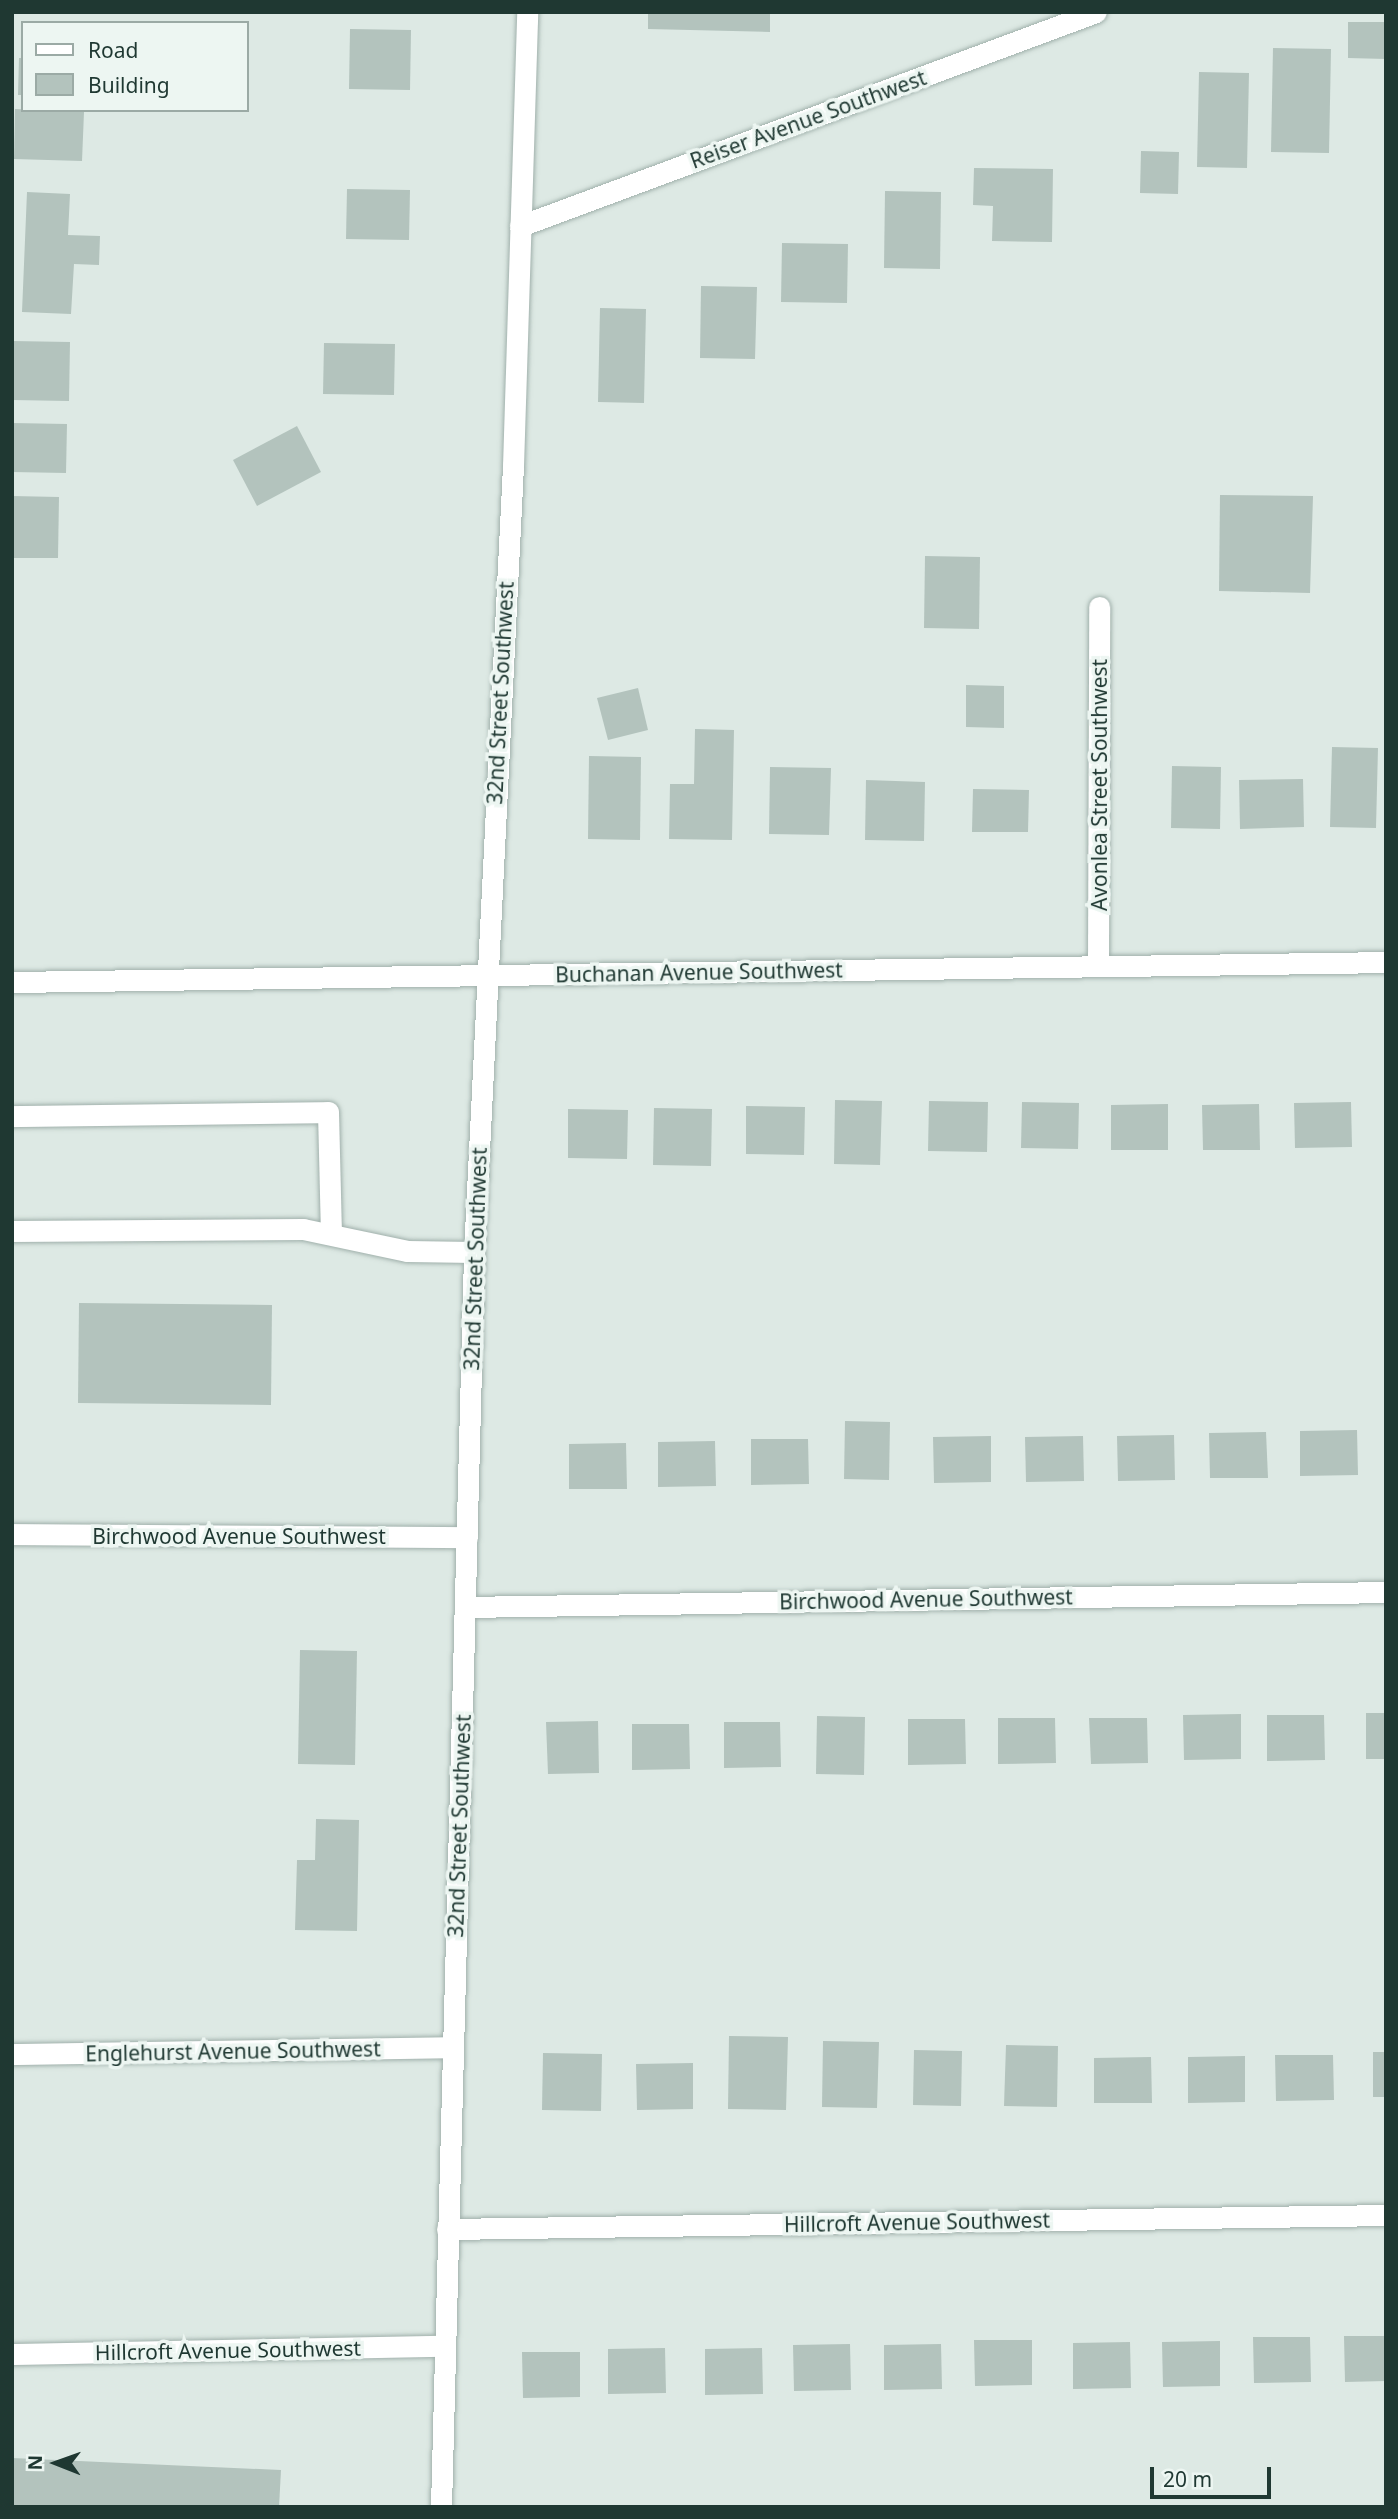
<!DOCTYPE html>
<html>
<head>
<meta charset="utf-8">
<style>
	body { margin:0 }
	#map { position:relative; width:1398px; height:2519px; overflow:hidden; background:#dde9e4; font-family:"Noto Sans",sans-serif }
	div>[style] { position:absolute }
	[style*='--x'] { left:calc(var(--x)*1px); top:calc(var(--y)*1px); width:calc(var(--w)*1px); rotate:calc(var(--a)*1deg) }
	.building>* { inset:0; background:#b3c3bd }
	.roads { filter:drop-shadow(0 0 2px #a0b0ab) drop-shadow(0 0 2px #a0b0ab) }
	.minor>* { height:21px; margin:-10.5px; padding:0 10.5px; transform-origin:10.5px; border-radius:10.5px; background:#fff }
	span { translate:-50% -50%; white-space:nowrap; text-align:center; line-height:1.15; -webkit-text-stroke:7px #edf6f2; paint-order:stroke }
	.street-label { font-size:21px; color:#1f3832 }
	.frame { position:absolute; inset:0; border:14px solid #1f3832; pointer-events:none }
	.legend { position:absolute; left:21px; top:21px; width:228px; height:91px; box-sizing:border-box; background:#edf6f2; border:2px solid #9baaa5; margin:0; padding:9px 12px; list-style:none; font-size:21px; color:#1f3832 }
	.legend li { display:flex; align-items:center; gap:14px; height:35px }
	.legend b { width:35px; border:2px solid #9baaa5 }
	.north { position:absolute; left:21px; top:2428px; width:70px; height:70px; -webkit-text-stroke:5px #edf6f2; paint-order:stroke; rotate:271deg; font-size:19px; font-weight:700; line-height:28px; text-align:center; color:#1f3832 }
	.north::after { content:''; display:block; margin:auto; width:24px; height:32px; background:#1f3832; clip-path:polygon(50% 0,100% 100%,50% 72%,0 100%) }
	.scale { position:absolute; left:1150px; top:2467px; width:121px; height:32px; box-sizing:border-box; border:4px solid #1f3832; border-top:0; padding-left:9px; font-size:21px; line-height:24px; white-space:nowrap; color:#1f3832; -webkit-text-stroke:5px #edf6f2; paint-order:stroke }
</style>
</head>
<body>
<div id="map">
	<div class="building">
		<div style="clip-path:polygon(648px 12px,770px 12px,770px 32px,648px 29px)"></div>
		<div style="clip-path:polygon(1348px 22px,1386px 22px,1386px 59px,1348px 58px)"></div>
		<div style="clip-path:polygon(350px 29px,411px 30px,410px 90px,349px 89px)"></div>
		<div style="clip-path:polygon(1273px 48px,1331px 49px,1329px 153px,1271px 152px)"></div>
		<div style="clip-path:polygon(19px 58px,23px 58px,23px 95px,18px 95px)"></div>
		<div style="clip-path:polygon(1199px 72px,1249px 73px,1247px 168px,1197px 167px)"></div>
		<div style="clip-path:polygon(15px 109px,84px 112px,82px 161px,14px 159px)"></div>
		<div style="clip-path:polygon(1141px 151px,1179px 152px,1178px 194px,1140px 193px)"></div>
		<div style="clip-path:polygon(974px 168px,1053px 169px,1052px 242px,992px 241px,993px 206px,973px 205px)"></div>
		<div style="clip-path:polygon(347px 189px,410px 190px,409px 240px,346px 239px)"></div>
		<div style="clip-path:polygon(885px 191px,941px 192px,940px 269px,884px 268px)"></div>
		<div style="clip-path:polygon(27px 192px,70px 194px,68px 235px,100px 236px,99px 265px,74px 264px,71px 314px,22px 312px)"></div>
		<div style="clip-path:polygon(782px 243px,848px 244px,847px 303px,781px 302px)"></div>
		<div style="clip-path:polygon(701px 286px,757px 287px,755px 359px,700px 358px)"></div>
		<div style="clip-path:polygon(600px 308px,646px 309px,644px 403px,598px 402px)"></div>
		<div style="clip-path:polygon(12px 341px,70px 342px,69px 401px,12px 400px)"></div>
		<div style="clip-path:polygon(324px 343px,395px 344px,394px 395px,323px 394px)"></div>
		<div style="clip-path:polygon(12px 423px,67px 424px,66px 473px,12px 472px)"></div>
		<div style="clip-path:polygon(297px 426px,321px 472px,257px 506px,233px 460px)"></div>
		<div style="clip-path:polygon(1220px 495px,1313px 496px,1310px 593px,1219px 591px)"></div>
		<div style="clip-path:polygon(12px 496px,59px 497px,58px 558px,12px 558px)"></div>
		<div style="clip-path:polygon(925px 556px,980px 557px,979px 629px,924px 628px)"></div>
		<div style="clip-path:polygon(966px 685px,1004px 686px,1004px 728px,966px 727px)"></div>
		<div style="clip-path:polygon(638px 688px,648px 730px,608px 740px,597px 698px)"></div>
		<div style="clip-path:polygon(695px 729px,734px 730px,732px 840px,669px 839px,670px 784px,694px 784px)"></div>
		<div style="clip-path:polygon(1332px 747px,1378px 748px,1376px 828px,1330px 827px)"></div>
		<div style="clip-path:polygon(589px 756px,641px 757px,640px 840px,588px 839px)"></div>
		<div style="clip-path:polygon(1172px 766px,1221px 767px,1220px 829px,1171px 828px)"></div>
		<div style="clip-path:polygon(770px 767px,831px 768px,829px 835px,769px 834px)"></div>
		<div style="clip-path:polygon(1303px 779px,1304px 827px,1240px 829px,1239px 780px)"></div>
		<div style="clip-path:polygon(866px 780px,925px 782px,924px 841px,865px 840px)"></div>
		<div style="clip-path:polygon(973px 789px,1029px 790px,1028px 832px,972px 832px)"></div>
		<div style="clip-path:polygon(835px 1100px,882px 1101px,880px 1165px,834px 1164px)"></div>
		<div style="clip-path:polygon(929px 1101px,988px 1102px,987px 1152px,928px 1151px)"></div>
		<div style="clip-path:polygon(1022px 1102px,1079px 1103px,1078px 1149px,1021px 1148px)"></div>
		<div style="clip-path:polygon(1351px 1102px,1352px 1147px,1295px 1148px,1294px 1103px)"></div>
		<div style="clip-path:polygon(1168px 1104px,1168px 1150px,1111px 1150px,1111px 1105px)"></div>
		<div style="clip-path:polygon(1259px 1104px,1260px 1150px,1203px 1150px,1202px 1105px)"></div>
		<div style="clip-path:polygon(746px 1106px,805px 1107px,804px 1155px,746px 1154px)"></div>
		<div style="clip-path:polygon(654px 1108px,712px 1109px,711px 1166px,653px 1165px)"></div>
		<div style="clip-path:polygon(568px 1109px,628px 1110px,627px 1159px,568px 1158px)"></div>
		<div style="clip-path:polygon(79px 1303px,272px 1305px,271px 1405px,78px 1403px)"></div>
		<div style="clip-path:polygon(845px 1421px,890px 1422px,889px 1480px,844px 1479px)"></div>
		<div style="clip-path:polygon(1357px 1430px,1358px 1475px,1300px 1476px,1300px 1431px)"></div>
		<div style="clip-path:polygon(1266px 1432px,1268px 1478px,1210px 1478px,1209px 1433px)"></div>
		<div style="clip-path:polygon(1174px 1435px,1175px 1480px,1118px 1481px,1117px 1436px)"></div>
		<div style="clip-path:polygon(991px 1436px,991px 1482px,934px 1483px,933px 1437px)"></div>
		<div style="clip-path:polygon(1083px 1436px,1084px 1481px,1026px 1482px,1025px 1437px)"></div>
		<div style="clip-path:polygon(751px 1439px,808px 1439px,809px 1484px,751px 1485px)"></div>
		<div style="clip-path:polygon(715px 1441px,716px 1486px,658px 1487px,658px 1442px)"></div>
		<div style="clip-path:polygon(626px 1443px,627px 1489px,569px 1489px,569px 1444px)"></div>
		<div style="clip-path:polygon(300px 1650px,357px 1651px,355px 1765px,298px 1764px)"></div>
		<div style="clip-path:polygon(1366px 1713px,1386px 1713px,1386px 1759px,1366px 1759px)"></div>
		<div style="clip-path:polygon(1241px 1714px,1241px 1759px,1184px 1760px,1183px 1715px)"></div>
		<div style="clip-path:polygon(1267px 1715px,1324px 1715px,1325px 1760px,1267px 1761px)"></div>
		<div style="clip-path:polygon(817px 1716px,865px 1717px,864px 1775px,816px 1774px)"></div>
		<div style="clip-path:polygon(998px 1718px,1055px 1718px,1056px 1763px,998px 1764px)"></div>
		<div style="clip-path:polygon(1089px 1718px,1147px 1718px,1148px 1763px,1091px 1764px)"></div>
		<div style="clip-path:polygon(908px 1719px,965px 1719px,966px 1764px,908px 1765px)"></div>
		<div style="clip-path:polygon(598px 1721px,599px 1773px,548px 1774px,546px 1722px)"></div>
		<div style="clip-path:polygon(724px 1722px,780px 1722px,781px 1767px,724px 1768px)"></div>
		<div style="clip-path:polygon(632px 1724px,689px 1724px,690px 1769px,632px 1770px)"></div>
		<div style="clip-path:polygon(316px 1819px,359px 1820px,357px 1931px,295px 1930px,297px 1860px,315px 1860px)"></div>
		<div style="clip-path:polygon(729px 2036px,788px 2037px,786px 2110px,728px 2109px)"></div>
		<div style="clip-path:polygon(823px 2041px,879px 2042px,877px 2108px,822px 2107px)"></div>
		<div style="clip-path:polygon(1006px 2045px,1058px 2046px,1057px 2107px,1004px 2106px)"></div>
		<div style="clip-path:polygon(914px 2050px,962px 2051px,961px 2106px,913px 2105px)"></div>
		<div style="clip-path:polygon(1373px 2052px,1386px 2052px,1386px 2097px,1373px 2097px)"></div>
		<div style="clip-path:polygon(543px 2053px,602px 2054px,601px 2111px,542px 2110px)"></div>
		<div style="clip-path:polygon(1275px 2055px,1333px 2055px,1334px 2100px,1276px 2101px)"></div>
		<div style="clip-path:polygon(1245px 2056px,1245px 2102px,1188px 2103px,1188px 2057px)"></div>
		<div style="clip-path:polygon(1151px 2057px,1152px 2103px,1094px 2103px,1094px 2058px)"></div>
		<div style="clip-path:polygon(693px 2063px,693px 2109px,637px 2110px,636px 2064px)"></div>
		<div style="clip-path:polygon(1344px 2336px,1386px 2336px,1386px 2381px,1345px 2382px)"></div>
		<div style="clip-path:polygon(1253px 2337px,1310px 2337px,1311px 2382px,1254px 2383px)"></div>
		<div style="clip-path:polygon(974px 2340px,1032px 2340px,1032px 2385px,975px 2386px)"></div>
		<div style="clip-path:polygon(1220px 2341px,1220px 2386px,1163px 2387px,1162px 2342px)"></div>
		<div style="clip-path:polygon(1130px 2342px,1131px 2388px,1073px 2389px,1073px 2343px)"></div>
		<div style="clip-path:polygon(850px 2344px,851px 2390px,794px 2391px,793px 2345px)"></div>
		<div style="clip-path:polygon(941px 2344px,942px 2389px,884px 2390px,884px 2345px)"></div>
		<div style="clip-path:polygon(665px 2348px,666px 2393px,608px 2394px,608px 2349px)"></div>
		<div style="clip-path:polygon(762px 2348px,763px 2394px,705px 2395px,705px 2349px)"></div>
		<div style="clip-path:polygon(522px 2352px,580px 2352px,580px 2397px,523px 2398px)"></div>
		<div style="clip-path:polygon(12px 2458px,281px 2470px,279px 2507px,12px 2507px)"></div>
	</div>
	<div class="roads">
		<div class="minor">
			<div style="--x:520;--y:226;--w:614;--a:-20.38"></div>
			<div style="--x:1098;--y:963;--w:356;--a:-89.8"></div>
			<div style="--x:12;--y:982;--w:1374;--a:-0.83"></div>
			<div style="--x:12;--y:1116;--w:316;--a:-0.7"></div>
			<div style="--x:328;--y:1112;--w:121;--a:88.6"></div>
			<div style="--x:12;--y:1231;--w:291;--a:-0.4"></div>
			<div style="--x:303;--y:1229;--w:106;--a:11.9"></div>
			<div style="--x:407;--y:1251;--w:67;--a:0.9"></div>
			<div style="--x:12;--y:1534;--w:455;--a:0.4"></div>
			<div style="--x:465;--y:1607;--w:921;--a:-0.93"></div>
			<div style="--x:12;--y:2054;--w:441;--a:-0.9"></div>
			<div style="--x:447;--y:2229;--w:939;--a:-0.85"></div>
			<div style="--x:12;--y:2354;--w:433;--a:-1.1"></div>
			<div style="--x:441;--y:2507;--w:1255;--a:-88.49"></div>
			<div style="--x:474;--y:1252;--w:787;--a:-87.16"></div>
			<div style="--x:513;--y:466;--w:454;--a:-88.2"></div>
		</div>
	</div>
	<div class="street-label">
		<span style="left:808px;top:119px;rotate:-20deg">Reiser Avenue Southwest</span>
		<span style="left:500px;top:693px;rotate:-87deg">32nd Street Southwest</span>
		<span style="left:1099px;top:785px;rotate:-90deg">Avonlea Street Southwest</span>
		<span style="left:699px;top:972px;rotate:-1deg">Buchanan Avenue Southwest</span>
		<span style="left:475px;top:1259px;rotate:-88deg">32nd Street Southwest</span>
		<span style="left:239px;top:1536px">Birchwood Avenue Southwest</span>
		<span style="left:926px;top:1599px;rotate:-1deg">Birchwood Avenue Southwest</span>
		<span style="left:459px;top:1826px;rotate:-88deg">32nd Street Southwest</span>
		<span style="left:233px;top:2051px;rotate:-1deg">Englehurst Avenue Southwest</span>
		<span style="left:917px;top:2222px;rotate:-1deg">Hillcroft Avenue Southwest</span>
		<span style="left:228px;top:2350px;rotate:-1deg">Hillcroft Avenue Southwest</span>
	</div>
	<div class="frame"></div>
	<ul class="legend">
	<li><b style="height:9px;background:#fff"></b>Road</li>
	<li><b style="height:19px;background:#b3c3bd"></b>Building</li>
	</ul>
	<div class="north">N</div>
	<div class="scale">20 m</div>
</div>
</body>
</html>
